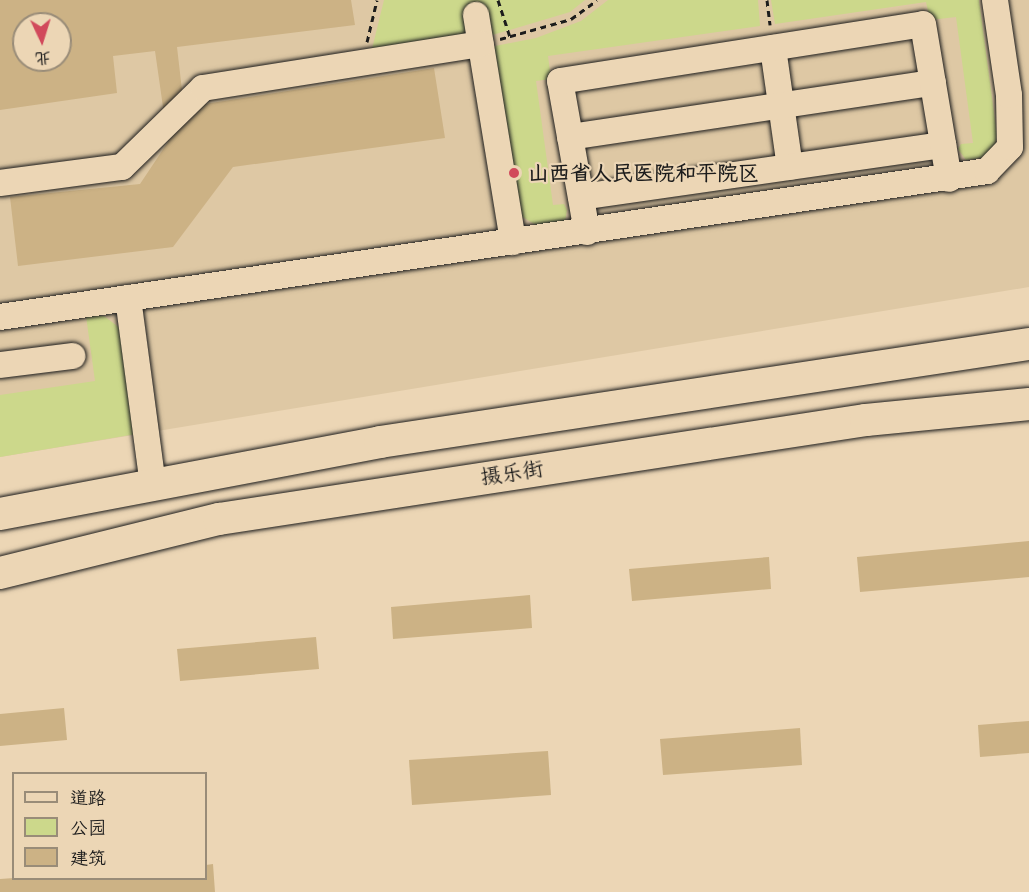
<!DOCTYPE html>
<html>
<head>
<meta charset="utf-8">
<style>
	body { margin:0 }
	#map { position:relative; width:1029px; height:892px; overflow:hidden; background:#ecd6b5; font-family:"Comic Neue","LXGW WenKai TC",sans-serif }
	div>[style] { position:absolute }
	[style*='--x'] { left:calc(var(--x)*1px); top:calc(var(--y)*1px); width:calc(var(--w)*1px); rotate:calc(var(--a)*1deg) }
	.built>* { inset:0; background:#dec8a4 }
	.green>* { inset:0; background:#ccd88b }
	.building>* { inset:0; background:#ccb285 }
	.path>* { height:3px; margin-top:-1.5px; transform-origin:0; background:repeating-linear-gradient(90deg,#1c1c1c 0 6px,transparent 0 10.5px) }
	.roads { filter:drop-shadow(0 0 2px #1c1c1c) drop-shadow(0 0 2px #1c1c1c) }
	.minor>* { height:26px; margin:-13px; padding:0 13px; transform-origin:13px; border-radius:13px; background:#ecd6b5 }
	.major>* { height:32px; margin:-16px; padding:0 16px; transform-origin:16px; border-radius:16px; background:#ecd6b5 }
	.dots>* { width:16px; height:16px; translate:-50% -50%; box-sizing:border-box; border:3px solid #ecd6b5; border-radius:50% }
	span { translate:-50% -50%; white-space:nowrap; text-align:center; line-height:1.15; -webkit-text-stroke:4.5px #ecd6b5; paint-order:stroke }
	.poi-label { font-size:21px; color:#1c1c1c; font-weight:700 }
	.left { translate:0 -50%; text-align:left }
	.street-label { font-size:21px; color:#1c1c1c }
	.legend { position:absolute; left:12px; top:772px; width:195px; height:108px; box-sizing:border-box; background:#ecd6b5; border:2px solid #998c78; margin:0; padding:8px 10px; list-style:none; font-size:18px; color:#1c1c1c }
	.legend li { display:flex; align-items:center; gap:12px; height:30px }
	.legend b { width:30px; border:2px solid #998c78 }
	.north { position:absolute; left:12px; top:12px; width:60px; height:60px; box-sizing:border-box; background:#ecd6b5; border:2px solid #998c78; border-radius:50%; rotate:176deg; font-size:16px; font-weight:700; line-height:24px; text-align:center; color:#1c1c1c }
	.north::after { content:''; display:block; margin:auto; width:21px; height:27px; background:#d1495b; clip-path:polygon(50% 0,100% 100%,50% 72%,0 100%) }
</style>
</head>
<body>
<div id="map">
	<div class="built">
		<div style="clip-path:polygon(evenodd,0 0,1029px 0,1029px 287px,0 457px,0 0,24px 24px,60px 24px,60px 60px,24px 60px,24px 24px)"></div>
	</div>
	<div class="green">
		<div style="clip-path:polygon(384px 0,585px 0,570px 12px,459px 45px,371px 53px)"></div>
		<div style="clip-path:polygon(608px 0,758px 0,760px 26px,548px 56px,551px 79px,536px 81px,553px 205px,564px 204px,567px 210px,565px 222px,538px 226px,519px 215px,492px 50px,495px 46px,536px 38px,581px 21px)"></div>
		<div style="clip-path:polygon(771px 0,979px 0,997px 135px,995px 145px,985px 157px,975px 159px,966px 160px,958px 149px,961px 144px,973px 143px,956px 17px,930px 20px,926px 2px,775px 24px)"></div>
		<div style="clip-path:polygon(86px 316px,104px 316px,121px 329px,136px 434px,0 457px,0 395px,95px 381px)"></div>
	</div>
	<div class="building">
		<div style="clip-path:polygon(evenodd,0 0,351px 0,355px 25px,177px 47px,185px 116px,192px 106px,434px 68px,445px 138px,233px 167px,173px 247px,18px 266px,10px 197px,140px 184px,168px 142px,155px 51px,113px 56px,117px 93px,0 110px,0 0,24px 24px,60px 24px,60px 60px,24px 60px,24px 24px)"></div>
		<div style="clip-path:polygon(1029px 541px,1029px 577px,860px 592px,857px 557px)"></div>
		<div style="clip-path:polygon(769px 557px,771px 589px,632px 601px,629px 569px)"></div>
		<div style="clip-path:polygon(530px 595px,532px 628px,393px 639px,391px 607px)"></div>
		<div style="clip-path:polygon(316px 637px,319px 669px,180px 681px,177px 649px)"></div>
		<div style="clip-path:polygon(64px 708px,67px 740px,0 746px,0 714px)"></div>
		<div style="clip-path:polygon(1029px 721px,1029px 753px,980px 757px,978px 725px)"></div>
		<div style="clip-path:polygon(800px 728px,802px 765px,663px 775px,660px 739px)"></div>
		<div style="clip-path:polygon(548px 751px,551px 795px,412px 805px,409px 760px)"></div>
		<div style="clip-path:polygon(213px 864px,215px 892px,0 892px,0 879px,14px 878px,206px 878px,206px 865px)"></div>
	</div>
	<div class="path">
		<div style="--x:498;--y:0;--w:38;--a:72"></div>
		<div style="--x:767;--y:0;--w:25;--a:83"></div>
		<div style="--x:500;--y:39;--w:74;--a:-15.7"></div>
		<div style="--x:571;--y:19;--w:32;--a:-36"></div>
		<div style="--x:367;--y:42;--w:43;--a:-76.6"></div>
	</div>
	<div class="roads">
		<div class="minor">
			<div style="--x:476;--y:15;--w:230;--a:80.7"></div>
			<div style="--x:773;--y:48;--w:120;--a:81.9"></div>
			<div style="--x:570;--y:137;--w:367;--a:-8.5"></div>
			<div style="--x:0;--y:183;--w:123;--a:-7.5"></div>
			<div style="--x:122;--y:167;--w:113;--a:-44.3"></div>
			<div style="--x:203;--y:88;--w:281;--a:-9"></div>
			<div style="--x:581;--y:197;--w:366;--a:-8.2"></div>
			<div style="--x:587;--y:232;--w:153;--a:-100.1"></div>
			<div style="--x:560;--y:81;--w:367;--a:-8.9"></div>
			<div style="--x:923;--y:24;--w:157;--a:80.5"></div>
			<div style="--x:128;--y:298;--w:189;--a:82.4"></div>
			<div style="--x:0;--y:317;--w:998;--a:-8.41"></div>
			<div style="--x:987;--y:171;--w:33;--a:-46"></div>
			<div style="--x:1010;--y:147;--w:52;--a:-91.1"></div>
			<div style="--x:1009;--y:95;--w:96;--a:-98.4"></div>
			<div style="--x:0;--y:365;--w:73;--a:-7.1"></div>
		</div>
		<div class="major">
			<div style="--x:0;--y:514;--w:387;--a:-10.7"></div>
			<div style="--x:380;--y:442;--w:656;--a:-8.59"></div>
			<div style="--x:0;--y:573;--w:226;--a:-13.9"></div>
			<div style="--x:219;--y:519;--w:655;--a:-8.7"></div>
			<div style="--x:866;--y:420;--w:164;--a:-5.6"></div>
		</div>
	</div>
	<div class="dots">
		<div style="left:514px;top:173px;background:#d1495b"></div>
	</div>
	<div class="poi-label">
		<span class="left" style="left:528px;top:173px">山西省人民医院和平院区</span>
	</div>
	<div class="street-label">
		<span style="left:512px;top:473px;rotate:-9deg">摄乐街</span>
	</div>
	<ul class="legend">
	<li><b style="height:8px;background:#ecd6b5"></b>道路</li>
	<li><b style="height:16px;background:#ccd88b"></b>公园</li>
	<li><b style="height:16px;background:#ccb285"></b>建筑</li>
	</ul>
	<div class="north">北</div>
</div>
</body>
</html>
